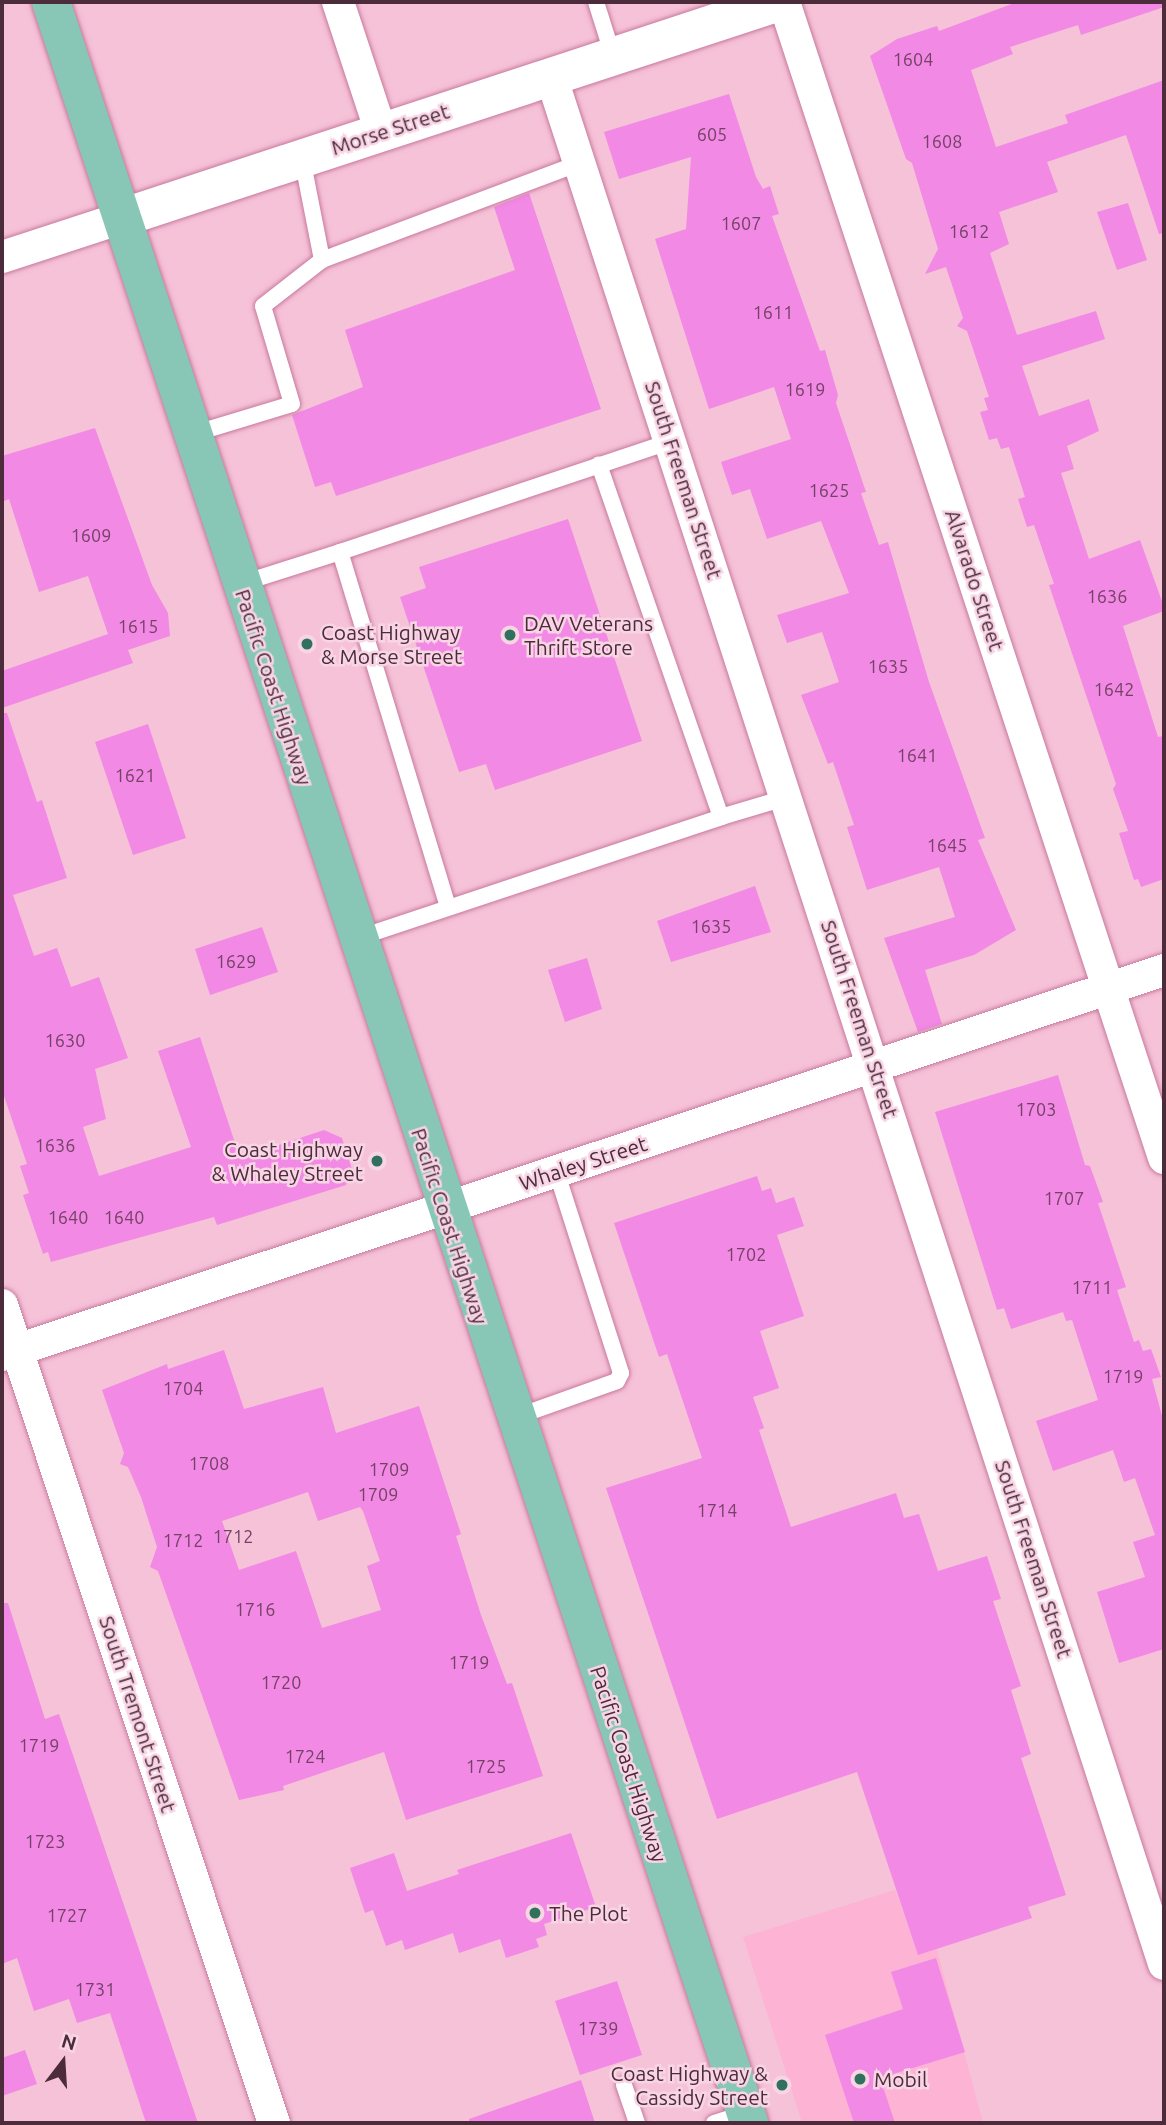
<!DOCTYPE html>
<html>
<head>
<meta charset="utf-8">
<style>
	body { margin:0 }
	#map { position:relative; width:1166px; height:2125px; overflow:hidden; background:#f6c2d8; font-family:Ubuntu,sans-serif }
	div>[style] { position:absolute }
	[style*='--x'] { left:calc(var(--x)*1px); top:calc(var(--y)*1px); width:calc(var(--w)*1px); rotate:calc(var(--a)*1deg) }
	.built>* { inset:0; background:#fdb3d4 }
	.building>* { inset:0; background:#f189e5 }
	.roads { filter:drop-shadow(0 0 2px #c8799d) drop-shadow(0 0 2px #c8799d) }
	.lane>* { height:16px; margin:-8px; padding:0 8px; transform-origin:8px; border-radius:8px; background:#fff }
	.street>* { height:32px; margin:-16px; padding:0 16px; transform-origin:16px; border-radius:16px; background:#fff }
	.secondary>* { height:38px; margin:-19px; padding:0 19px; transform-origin:19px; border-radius:19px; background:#fff }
	.primary>* { height:38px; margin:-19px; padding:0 19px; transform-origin:19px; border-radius:19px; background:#88c7b6 }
	.dots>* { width:19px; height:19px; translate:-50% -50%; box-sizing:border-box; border:4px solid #f8d5e4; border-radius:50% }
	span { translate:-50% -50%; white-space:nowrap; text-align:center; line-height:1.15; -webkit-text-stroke:5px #f8d5e4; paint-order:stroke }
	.number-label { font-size:18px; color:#754265 }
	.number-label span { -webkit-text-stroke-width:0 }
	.street-label { font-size:21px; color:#4c2b3a }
	.poi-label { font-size:21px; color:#4c2b3a }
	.left { translate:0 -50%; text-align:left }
	.right { translate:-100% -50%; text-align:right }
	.frame { position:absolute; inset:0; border:4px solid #4c2b3a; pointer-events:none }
	.north { position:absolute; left:28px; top:2027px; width:70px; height:70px; -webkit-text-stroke:5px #f8d5e4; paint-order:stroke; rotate:17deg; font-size:19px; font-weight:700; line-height:28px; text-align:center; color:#4c2b3a }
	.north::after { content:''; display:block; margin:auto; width:24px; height:32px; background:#4c2b3a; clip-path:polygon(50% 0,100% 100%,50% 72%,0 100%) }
</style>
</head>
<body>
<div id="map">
	<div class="built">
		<div style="clip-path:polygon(895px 1890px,918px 1952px,936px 1946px,983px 2123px,802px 2123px,743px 1937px)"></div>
	</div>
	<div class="building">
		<div style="clip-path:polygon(1017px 2px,1164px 3px,1164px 7px,1081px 35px,1078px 25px,1010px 47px,1013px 54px,971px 70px,996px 147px,1068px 123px,1065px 115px,1164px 80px,1164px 233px,1159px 234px,1126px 135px,1047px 162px,1058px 192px,999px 212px,1009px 244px,990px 253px,1017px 335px,1096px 311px,1105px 339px,1022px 366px,1039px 416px,1089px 399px,1099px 431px,1067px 446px,1074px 469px,1061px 473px,1089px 559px,1140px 540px,1164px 607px,1164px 611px,1123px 626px,1158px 737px,1164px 736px,1164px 879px,1141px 887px,1138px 879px,1134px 880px,1119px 833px,1128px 831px,1113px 789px,1116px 784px,1049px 585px,1054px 584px,1034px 525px,1027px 527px,1018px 499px,1025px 497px,1009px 447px,1001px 449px,997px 438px,989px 440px,980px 412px,988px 410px,984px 398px,989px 397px,967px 331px,957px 326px,963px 318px,946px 267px,925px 274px,938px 249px,912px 163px,906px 159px,870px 56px,897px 39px,937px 26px,939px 31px)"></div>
		<div style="clip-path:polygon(729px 94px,756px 177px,763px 189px,770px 186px,779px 214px,772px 216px,820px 351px,825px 350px,838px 395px,836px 403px,866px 492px,861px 493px,879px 545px,888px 542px,929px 682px,985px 838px,978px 840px,1016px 930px,974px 955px,925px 970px,942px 1024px,918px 1032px,884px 938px,955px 917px,939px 867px,867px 890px,847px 827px,854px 825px,833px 762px,828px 764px,801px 695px,839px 682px,822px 632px,787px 643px,777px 615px,849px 593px,821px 521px,767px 539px,750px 489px,732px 495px,721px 462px,791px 439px,774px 387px,709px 409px,655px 239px,686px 229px,691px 157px,619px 179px,604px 132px)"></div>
		<div style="clip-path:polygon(529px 193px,601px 409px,336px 496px,331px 482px,315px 487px,292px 415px,363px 387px,345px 330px,515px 270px,494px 207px)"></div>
		<div style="clip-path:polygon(1128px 203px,1147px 260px,1117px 270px,1097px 212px)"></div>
		<div style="clip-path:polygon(95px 428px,152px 585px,168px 613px,170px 636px,128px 650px,133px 663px,2px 708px,2px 671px,108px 634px,88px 576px,39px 592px,9px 499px,2px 502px,2px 456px)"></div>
		<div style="clip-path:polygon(568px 519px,642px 741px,495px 790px,486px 764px,459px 772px,400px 597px,426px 588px,419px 567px)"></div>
		<div style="clip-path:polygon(2px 713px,7px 713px,37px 802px,42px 800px,67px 878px,13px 895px,34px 956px,57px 948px,71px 987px,99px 977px,128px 1058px,95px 1069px,106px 1119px,83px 1127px,99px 1176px,191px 1147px,158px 1051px,200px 1037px,240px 1158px,324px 1130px,342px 1138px,352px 1169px,346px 1185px,217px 1225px,214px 1217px,51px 1262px,48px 1252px,43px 1254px,23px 1195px,29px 1193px,20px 1166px,27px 1164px,2px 1090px)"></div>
		<div style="clip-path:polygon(148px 724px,186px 838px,133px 855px,95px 742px)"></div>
		<div style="clip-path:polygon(755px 886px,771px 932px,671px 962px,657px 921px)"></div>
		<div style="clip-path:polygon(262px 927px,278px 972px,210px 995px,195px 949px)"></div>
		<div style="clip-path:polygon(587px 958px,602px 1009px,565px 1022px,548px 970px)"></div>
		<div style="clip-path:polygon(1058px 1075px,1085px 1165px,1090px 1166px,1103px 1202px,1098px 1203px,1126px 1287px,1117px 1290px,1134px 1342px,1139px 1340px,1143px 1351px,1151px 1349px,1161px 1377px,1152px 1379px,1164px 1423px,1164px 1649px,1119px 1663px,1097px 1592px,1145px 1577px,1133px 1542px,1155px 1535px,1135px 1478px,1124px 1482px,1113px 1450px,1053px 1471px,1036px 1421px,1098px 1400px,1072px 1320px,1066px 1321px,1063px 1312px,1011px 1329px,1004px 1308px,997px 1310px,935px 1112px)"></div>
		<div style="clip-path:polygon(757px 1176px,762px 1191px,771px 1188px,776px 1203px,794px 1197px,804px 1226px,777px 1235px,804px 1316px,760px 1331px,779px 1388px,753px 1397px,764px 1428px,759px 1430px,791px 1527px,896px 1493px,904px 1518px,919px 1514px,938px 1571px,987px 1556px,1001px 1599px,993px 1601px,1021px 1686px,1011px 1690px,1031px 1754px,1021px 1758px,1066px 1895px,1028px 1907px,1032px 1918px,918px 1955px,857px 1772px,717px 1819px,606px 1488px,702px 1458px,667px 1354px,659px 1357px,614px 1223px)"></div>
		<div style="clip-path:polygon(evenodd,224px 1350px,244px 1409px,323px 1387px,336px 1433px,419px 1406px,461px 1534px,456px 1536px,481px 1615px,507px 1684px,512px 1683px,543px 1776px,406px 1820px,384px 1752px,283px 1786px,284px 1790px,239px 1800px,158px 1571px,150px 1567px,157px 1547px,141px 1497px,128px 1467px,120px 1464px,124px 1453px,102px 1390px,167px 1364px,168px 1369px,224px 1350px,308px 1492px,318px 1521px,360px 1507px,363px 1511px,380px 1561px,367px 1566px,381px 1610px,322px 1628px,296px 1551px,239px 1570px,222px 1521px,308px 1492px)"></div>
		<div style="clip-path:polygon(2px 1603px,8px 1603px,45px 1719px,59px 1714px,198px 2123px,146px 2123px,110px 2013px,77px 2023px,69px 1999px,34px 2011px,17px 1958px,2px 1964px)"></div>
		<div style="clip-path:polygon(571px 1833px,596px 1907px,544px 1924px,547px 1935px,536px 1939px,539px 1947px,506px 1958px,500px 1939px,459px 1953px,453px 1933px,405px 1950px,402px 1940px,386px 1946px,373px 1910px,365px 1913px,350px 1868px,394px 1853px,407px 1891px,459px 1874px,457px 1870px)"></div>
		<div style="clip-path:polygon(936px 1958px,965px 2052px,880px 2078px,895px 2123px,854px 2123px,825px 2035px,903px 2009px,891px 1972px)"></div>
		<div style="clip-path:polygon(617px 1981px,642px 2055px,580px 2075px,555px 2001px)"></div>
		<div style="clip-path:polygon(25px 2050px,37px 2084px,2px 2096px,2px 2058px)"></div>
		<div style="clip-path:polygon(581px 2080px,595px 2123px,469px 2123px,469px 2119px)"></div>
	</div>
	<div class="roads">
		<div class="lane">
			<div style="--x:596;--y:2;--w:57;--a:72.5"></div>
			<div style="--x:302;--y:158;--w:104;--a:78.9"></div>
			<div style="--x:193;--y:434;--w:103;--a:-16.9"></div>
			<div style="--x:292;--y:404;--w:102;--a:-106.5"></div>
			<div style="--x:263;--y:306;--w:75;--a:-37.9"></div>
			<div style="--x:322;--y:260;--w:276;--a:-20.6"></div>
			<div style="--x:243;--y:583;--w:102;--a:-17.7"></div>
			<div style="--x:721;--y:817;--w:70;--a:-16.6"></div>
			<div style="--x:448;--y:907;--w:371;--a:-106.9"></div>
			<div style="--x:340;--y:552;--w:349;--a:-18.5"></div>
			<div style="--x:358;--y:938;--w:383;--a:-18.4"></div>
			<div style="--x:721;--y:817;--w:373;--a:-109.1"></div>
			<div style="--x:516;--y:1417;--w:107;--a:-19.6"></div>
			<div style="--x:617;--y:1381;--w:9;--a:-63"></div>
			<div style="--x:621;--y:1373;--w:212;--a:-107.8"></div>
			<div style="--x:624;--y:2085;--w:40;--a:71.1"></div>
			<div style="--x:714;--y:2123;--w:33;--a:-18"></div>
		</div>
		<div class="street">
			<div style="--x:338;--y:2;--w:137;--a:71.7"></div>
			<div style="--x:784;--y:2;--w:1217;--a:71.8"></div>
			<div style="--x:551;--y:76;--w:1985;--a:72.01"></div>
			<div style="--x:2;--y:257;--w:125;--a:-18.1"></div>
			<div style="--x:2;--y:1305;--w:862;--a:71.61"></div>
			<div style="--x:2;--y:1355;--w:1224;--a:-18.33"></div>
		</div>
		<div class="secondary">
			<div style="--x:121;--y:218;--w:693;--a:-18.17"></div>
		</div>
		<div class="primary">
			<div style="--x:51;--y:2;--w:2233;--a:71.78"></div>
		</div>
	</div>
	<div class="dots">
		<div style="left:510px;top:635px;background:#31705d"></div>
		<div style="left:307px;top:644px;background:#31705d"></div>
		<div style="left:377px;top:1161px;background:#31705d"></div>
		<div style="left:535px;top:1913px;background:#31705d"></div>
		<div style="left:860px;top:2079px;background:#31705d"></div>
		<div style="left:782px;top:2085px;background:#31705d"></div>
	</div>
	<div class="number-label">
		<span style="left:913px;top:59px">1604</span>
		<span style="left:712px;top:134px">605</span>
		<span style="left:942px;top:141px">1608</span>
		<span style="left:741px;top:223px">1607</span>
		<span style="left:969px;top:231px">1612</span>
		<span style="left:773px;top:312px">1611</span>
		<span style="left:805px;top:389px">1619</span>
		<span style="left:829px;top:490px">1625</span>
		<span style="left:91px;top:535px">1609</span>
		<span style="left:1107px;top:596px">1636</span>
		<span style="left:138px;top:626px">1615</span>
		<span style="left:888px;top:666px">1635</span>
		<span style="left:1114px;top:689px">1642</span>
		<span style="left:917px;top:755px">1641</span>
		<span style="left:135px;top:775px">1621</span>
		<span style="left:947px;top:845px">1645</span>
		<span style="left:711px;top:926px">1635</span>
		<span style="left:236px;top:961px">1629</span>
		<span style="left:65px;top:1040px">1630</span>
		<span style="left:1036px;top:1109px">1703</span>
		<span style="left:55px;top:1145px">1636</span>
		<span style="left:1064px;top:1198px">1707</span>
		<span style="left:68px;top:1217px">1640</span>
		<span style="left:124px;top:1217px">1640</span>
		<span style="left:746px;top:1254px">1702</span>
		<span style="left:1092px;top:1287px">1711</span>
		<span style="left:1123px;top:1376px">1719</span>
		<span style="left:183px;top:1388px">1704</span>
		<span style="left:209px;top:1463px">1708</span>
		<span style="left:389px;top:1469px">1709</span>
		<span style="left:378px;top:1494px">1709</span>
		<span style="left:717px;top:1510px">1714</span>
		<span style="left:233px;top:1536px">1712</span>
		<span style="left:183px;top:1540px">1712</span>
		<span style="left:255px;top:1609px">1716</span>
		<span style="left:469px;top:1662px">1719</span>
		<span style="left:281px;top:1682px">1720</span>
		<span style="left:39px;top:1745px">1719</span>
		<span style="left:305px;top:1756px">1724</span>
		<span style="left:486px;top:1766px">1725</span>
		<span style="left:45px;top:1841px">1723</span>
		<span style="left:67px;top:1915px">1727</span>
		<span style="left:95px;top:1989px">1731</span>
		<span style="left:598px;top:2028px">1739</span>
	</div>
	<div class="street-label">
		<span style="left:390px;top:129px;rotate:-18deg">Morse Street</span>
		<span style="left:684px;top:480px;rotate:72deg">South Freeman Street</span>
		<span style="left:975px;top:580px;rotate:72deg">Alvarado Street</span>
		<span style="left:274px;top:687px;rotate:72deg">Pacific Coast Highway</span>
		<span style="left:860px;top:1019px;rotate:72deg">South Freeman Street</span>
		<span style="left:583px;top:1163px;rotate:-18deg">Whaley Street</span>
		<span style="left:450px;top:1226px;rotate:72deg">Pacific Coast Highway</span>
		<span style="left:1034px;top:1559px;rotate:72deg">South Freeman Street</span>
		<span style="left:138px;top:1714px;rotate:72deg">South Tremont Street</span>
		<span style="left:629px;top:1764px;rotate:72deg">Pacific Coast Highway</span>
	</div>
	<div class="poi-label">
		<span class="left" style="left:524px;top:635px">DAV Veterans<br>Thrift Store</span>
		<span class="left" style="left:321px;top:644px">Coast Highway<br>&amp; Morse Street</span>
		<span class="right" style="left:363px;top:1161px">Coast Highway<br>&amp; Whaley Street</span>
		<span class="left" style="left:549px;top:1913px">The Plot</span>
		<span class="right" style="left:768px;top:2085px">Coast Highway &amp;<br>Cassidy Street</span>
		<span class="left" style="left:874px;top:2079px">Mobil</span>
	</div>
	<div class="frame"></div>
	<div class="north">N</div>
</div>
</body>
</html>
